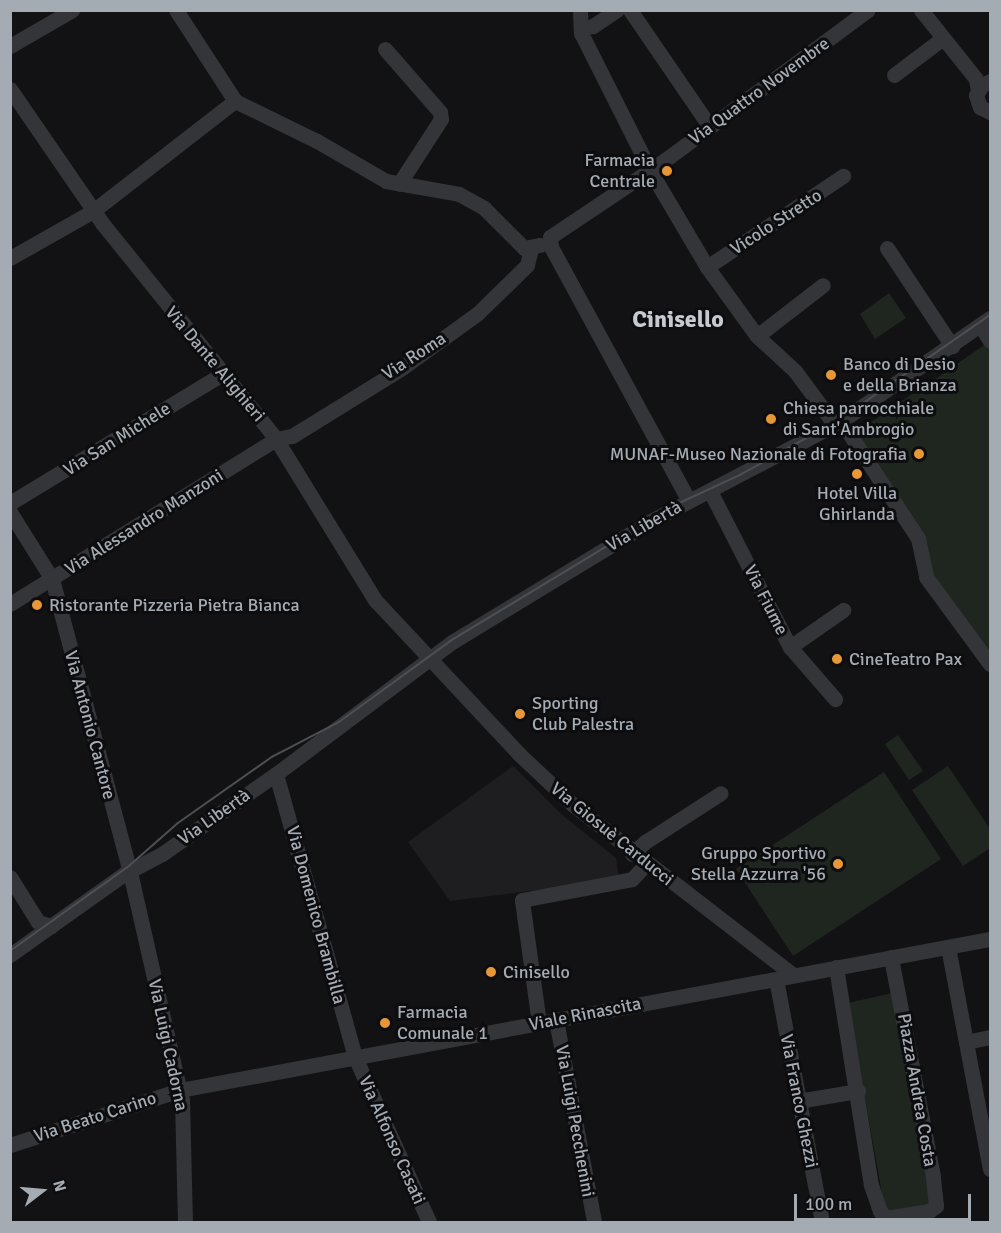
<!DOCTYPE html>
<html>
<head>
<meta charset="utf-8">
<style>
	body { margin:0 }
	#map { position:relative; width:1001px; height:1233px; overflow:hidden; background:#121214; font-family:Signika,sans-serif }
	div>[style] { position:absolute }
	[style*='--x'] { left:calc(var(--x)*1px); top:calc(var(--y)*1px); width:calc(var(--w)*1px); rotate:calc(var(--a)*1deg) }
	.built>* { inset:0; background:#1e1e20 }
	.green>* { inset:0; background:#1f261f }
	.minor>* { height:15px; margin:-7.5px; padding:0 7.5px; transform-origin:7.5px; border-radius:7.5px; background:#333538 }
	.tram>* { height:1.5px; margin:-0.75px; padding:0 0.75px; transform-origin:0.75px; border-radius:0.75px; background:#4c4f53 }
	.dots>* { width:16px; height:16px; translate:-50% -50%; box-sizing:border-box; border:3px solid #0d0d0f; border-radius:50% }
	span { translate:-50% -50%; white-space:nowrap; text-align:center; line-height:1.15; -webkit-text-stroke:6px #0d0d0f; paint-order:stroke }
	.street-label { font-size:18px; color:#a4abb3 }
	.poi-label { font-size:18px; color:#a4abb3 }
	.right { translate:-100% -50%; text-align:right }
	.left { translate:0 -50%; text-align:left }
	.district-label { font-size:24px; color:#c5c9d0; font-weight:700 }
	.frame { position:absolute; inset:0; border:12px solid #a4abb3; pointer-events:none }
	.north { position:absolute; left:12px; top:1161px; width:60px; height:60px; -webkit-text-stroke:4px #0d0d0f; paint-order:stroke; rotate:74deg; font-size:16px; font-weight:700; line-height:24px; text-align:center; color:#a4abb3 }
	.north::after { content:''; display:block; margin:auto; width:21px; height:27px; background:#a4abb3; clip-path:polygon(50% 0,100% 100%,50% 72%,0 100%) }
	.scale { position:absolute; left:794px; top:1194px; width:177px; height:27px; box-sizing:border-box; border:3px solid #a4abb3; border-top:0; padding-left:8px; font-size:18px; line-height:21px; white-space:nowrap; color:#a4abb3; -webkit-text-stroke:4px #0d0d0f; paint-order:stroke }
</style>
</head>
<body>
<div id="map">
	<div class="built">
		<div style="clip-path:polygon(513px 766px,561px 814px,616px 858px,619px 880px,450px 901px,408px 842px)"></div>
	</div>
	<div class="green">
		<div style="clip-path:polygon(889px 293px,906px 318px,875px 339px,860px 314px)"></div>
		<div style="clip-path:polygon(990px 341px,990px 654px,931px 574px,855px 433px,918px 390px,926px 395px,934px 389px,934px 380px)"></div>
		<div style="clip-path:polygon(898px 735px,923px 771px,909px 780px,885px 744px)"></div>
		<div style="clip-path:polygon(948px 766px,990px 829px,990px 848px,963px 866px,912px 790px)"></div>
		<div style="clip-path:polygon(884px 772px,941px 859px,793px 956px,736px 869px)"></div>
		<div style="clip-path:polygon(892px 993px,935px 1222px,887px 1222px,848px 1003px)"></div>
	</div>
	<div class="minor">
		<div style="--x:176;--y:10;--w:108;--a:57"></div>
		<div style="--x:235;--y:101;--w:91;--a:26"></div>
		<div style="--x:317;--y:141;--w:80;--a:30.1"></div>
		<div style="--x:386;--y:181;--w:74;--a:10.1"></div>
		<div style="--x:459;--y:194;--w:29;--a:29"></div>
		<div style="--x:484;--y:208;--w:57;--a:45"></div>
		<div style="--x:524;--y:248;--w:16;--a:-11"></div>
		<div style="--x:580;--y:10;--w:23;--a:88"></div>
		<div style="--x:581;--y:33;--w:158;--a:63.3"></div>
		<div style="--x:652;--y:174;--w:108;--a:59.4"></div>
		<div style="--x:707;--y:267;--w:85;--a:54.1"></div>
		<div style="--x:757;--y:336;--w:52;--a:42.6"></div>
		<div style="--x:795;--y:371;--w:67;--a:53.5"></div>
		<div style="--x:630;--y:10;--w:142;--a:55.6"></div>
		<div style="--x:921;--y:10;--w:88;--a:51.4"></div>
		<div style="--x:976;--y:79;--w:11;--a:80"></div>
		<div style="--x:581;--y:28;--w:12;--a:-9"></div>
		<div style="--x:593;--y:26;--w:29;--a:-34"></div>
		<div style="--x:10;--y:46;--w:72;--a:-30.1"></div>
		<div style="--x:385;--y:49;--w:84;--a:48.9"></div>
		<div style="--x:440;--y:112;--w:7;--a:82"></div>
		<div style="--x:441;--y:119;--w:77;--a:122.9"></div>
		<div style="--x:894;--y:75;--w:61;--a:-37.1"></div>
		<div style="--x:990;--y:81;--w:9;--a:153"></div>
		<div style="--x:982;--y:85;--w:12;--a:121"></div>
		<div style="--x:976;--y:95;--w:13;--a:72"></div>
		<div style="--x:980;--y:107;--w:11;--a:27"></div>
		<div style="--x:10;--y:89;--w:163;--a:55.5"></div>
		<div style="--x:102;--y:223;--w:277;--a:51.1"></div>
		<div style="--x:276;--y:439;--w:189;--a:58.4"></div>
		<div style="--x:375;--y:600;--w:211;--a:46.9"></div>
		<div style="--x:519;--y:754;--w:73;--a:43.3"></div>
		<div style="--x:572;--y:804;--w:279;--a:37.7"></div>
		<div style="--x:887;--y:248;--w:118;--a:56.4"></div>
		<div style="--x:10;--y:258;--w:95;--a:-29.5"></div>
		<div style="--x:93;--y:211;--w:180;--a:-37.8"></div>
		<div style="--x:707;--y:267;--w:164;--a:-33.8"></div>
		<div style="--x:990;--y:329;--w:6;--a:141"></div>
		<div style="--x:985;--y:333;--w:9;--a:58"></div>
		<div style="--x:757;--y:336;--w:83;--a:-37.7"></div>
		<div style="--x:841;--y:421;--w:140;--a:56.7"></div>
		<div style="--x:918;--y:538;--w:40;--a:78"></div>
		<div style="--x:926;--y:577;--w:108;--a:53.7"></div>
		<div style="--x:710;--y:491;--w:175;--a:62.9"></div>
		<div style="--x:790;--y:647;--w:69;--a:49.1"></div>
		<div style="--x:689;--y:501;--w:289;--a:-118.5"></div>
		<div style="--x:551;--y:247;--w:10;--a:-96"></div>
		<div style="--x:550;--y:237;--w:138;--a:-33.8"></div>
		<div style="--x:665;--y:160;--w:252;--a:-36.5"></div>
		<div style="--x:10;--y:503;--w:248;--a:-31.3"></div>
		<div style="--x:10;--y:512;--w:79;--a:57.9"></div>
		<div style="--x:52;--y:579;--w:303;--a:75.1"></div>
		<div style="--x:130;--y:872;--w:234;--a:77.2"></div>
		<div style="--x:182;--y:1100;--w:122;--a:88.6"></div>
		<div style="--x:10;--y:604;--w:313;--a:-31.8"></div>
		<div style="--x:276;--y:439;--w:16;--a:-11"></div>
		<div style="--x:292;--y:436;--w:129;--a:-31.7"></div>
		<div style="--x:402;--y:368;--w:92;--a:-35.8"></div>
		<div style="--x:477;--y:314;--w:70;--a:-44.4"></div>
		<div style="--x:527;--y:265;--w:16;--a:-76"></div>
		<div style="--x:790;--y:647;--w:65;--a:-34.9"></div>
		<div style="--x:276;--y:774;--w:294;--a:74.4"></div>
		<div style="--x:355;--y:1057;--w:181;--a:65.8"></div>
		<div style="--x:632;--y:854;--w:18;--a:-43"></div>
		<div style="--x:645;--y:842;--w:90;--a:-32.8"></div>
		<div style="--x:10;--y:877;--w:53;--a:58.1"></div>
		<div style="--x:38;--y:922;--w:14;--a:17"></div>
		<div style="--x:948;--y:947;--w:226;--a:79.3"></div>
		<div style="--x:10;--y:955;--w:140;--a:-35.4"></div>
		<div style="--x:124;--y:874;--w:43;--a:-27.8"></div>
		<div style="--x:162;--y:854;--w:139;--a:-35.1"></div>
		<div style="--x:276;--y:774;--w:220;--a:-36.9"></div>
		<div style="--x:452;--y:642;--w:231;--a:-31.3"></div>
		<div style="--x:649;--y:522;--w:217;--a:-27.7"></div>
		<div style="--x:841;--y:421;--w:181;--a:-34.7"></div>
		<div style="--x:836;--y:967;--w:221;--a:80.9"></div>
		<div style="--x:871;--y:1185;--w:28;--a:71"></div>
		<div style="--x:880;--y:1211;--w:9;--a:49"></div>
		<div style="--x:886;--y:1218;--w:44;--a:-9.2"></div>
		<div style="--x:929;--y:1211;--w:9;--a:-36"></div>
		<div style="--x:936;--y:1206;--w:30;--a:-96"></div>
		<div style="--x:933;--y:1176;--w:223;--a:-100.9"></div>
		<div style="--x:776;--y:979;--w:247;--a:79.3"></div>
		<div style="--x:556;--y:1020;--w:206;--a:79.3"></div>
		<div style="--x:539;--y:1023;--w:124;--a:-97.9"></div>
		<div style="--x:522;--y:900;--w:112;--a:-10.8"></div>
		<div style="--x:632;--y:879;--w:21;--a:-47"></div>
		<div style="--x:966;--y:1042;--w:25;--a:-12"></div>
		<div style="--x:798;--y:1101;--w:61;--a:-9.5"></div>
		<div style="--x:10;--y:1145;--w:179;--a:-17.9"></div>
		<div style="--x:180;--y:1090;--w:824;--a:-10.56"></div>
	</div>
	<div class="tram">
		<div style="--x:10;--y:951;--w:146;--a:-35.5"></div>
		<div style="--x:129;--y:866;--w:65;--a:-41.3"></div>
		<div style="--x:178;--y:823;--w:115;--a:-35.1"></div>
		<div style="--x:272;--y:757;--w:76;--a:-27.6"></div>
		<div style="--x:339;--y:722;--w:140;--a:-36"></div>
		<div style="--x:452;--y:640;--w:261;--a:-31.2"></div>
		<div style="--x:675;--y:505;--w:72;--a:-24.8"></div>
		<div style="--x:740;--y:475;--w:113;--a:-29.1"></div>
		<div style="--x:839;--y:420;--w:184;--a:-34.8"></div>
	</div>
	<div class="dots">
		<div style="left:667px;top:171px;background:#e89736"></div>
		<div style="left:831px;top:375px;background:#e89736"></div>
		<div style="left:771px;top:419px;background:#e89736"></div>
		<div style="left:919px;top:454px;background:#e89736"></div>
		<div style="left:857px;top:474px;background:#e89736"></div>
		<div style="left:37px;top:605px;background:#e89736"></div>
		<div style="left:837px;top:659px;background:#e89736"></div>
		<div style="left:520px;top:714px;background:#e89736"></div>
		<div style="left:838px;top:864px;background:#e89736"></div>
		<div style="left:491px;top:972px;background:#e89736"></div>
		<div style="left:385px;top:1023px;background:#e89736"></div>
	</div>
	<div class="street-label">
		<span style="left:759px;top:91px;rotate:-36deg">Via Quattro Novembre</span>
		<span style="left:776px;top:222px;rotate:-33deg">Vicolo Stretto</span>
		<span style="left:414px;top:356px;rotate:-33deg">Via Roma</span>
		<span style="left:215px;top:364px;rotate:50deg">Via Dante Alighieri</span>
		<span style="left:117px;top:439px;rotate:-32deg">Via San Michele</span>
		<span style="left:144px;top:522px;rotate:-32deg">Via Alessandro Manzoni</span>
		<span style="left:644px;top:526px;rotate:-30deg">Via Libertà</span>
		<span style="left:766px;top:600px;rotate:63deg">Via Fiume</span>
		<span style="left:90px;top:725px;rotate:75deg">Via Antonio Cantore</span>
		<span style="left:214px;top:817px;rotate:-35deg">Via Libertà</span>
		<span style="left:612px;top:834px;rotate:39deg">Via Giosuè Carducci</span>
		<span style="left:316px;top:915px;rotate:75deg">Via Domenico Brambilla</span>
		<span style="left:585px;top:1014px;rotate:-11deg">Viale Rinascita</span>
		<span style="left:168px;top:1045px;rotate:78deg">Via Luigi Cadorna</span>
		<span style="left:917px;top:1090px;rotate:80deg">Piazza Andrea Costa</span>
		<span style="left:799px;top:1101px;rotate:79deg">Via Franco Ghezzi</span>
		<span style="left:95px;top:1117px;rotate:-18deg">Via Beato Carino</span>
		<span style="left:575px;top:1121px;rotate:80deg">Via Luigi Pecchenini</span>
		<span style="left:392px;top:1140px;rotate:66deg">Via Alfonso Casati</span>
	</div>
	<div class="poi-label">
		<span class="right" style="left:655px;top:171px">Farmacia<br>Centrale</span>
		<span class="left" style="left:843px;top:375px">Banco di Desio<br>e della Brianza</span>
		<span class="left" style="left:783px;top:419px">Chiesa parrocchiale<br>di Sant'Ambrogio</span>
		<span class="right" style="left:907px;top:454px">MUNAF-Museo Nazionale di Fotografia</span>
		<span style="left:857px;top:504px">Hotel Villa<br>Ghirlanda</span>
		<span class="left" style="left:49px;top:605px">Ristorante Pizzeria Pietra Bianca</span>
		<span class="left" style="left:849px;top:659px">CineTeatro Pax</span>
		<span class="left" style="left:532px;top:714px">Sporting<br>Club Palestra</span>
		<span class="right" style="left:826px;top:864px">Gruppo Sportivo<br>Stella Azzurra '56</span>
		<span class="left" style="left:503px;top:972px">Cinisello</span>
		<span class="left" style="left:397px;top:1023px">Farmacia<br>Comunale 1</span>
	</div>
	<div class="district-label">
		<span style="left:678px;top:320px">Cinisello</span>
	</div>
	<div class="frame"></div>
	<div class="north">N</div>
	<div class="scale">100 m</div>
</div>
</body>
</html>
